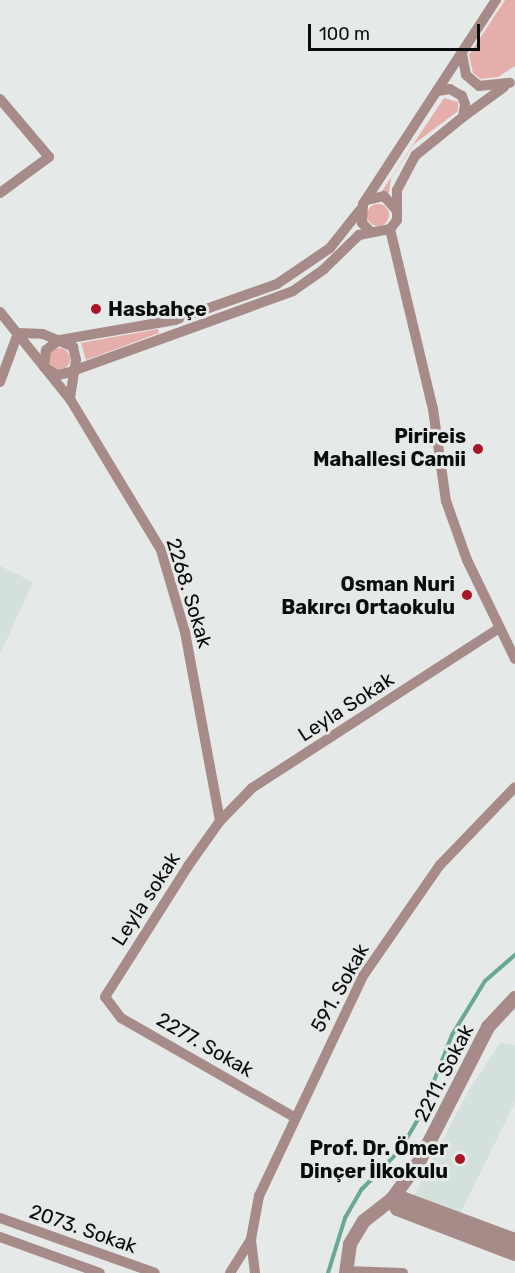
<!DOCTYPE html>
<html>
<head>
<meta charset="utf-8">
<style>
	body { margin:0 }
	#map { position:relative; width:515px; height:1273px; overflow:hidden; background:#e5e9e7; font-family:Rubik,sans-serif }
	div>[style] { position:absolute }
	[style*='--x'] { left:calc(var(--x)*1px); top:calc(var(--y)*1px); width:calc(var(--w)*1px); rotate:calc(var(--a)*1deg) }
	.built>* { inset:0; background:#d3e0db }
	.green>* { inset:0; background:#e6aeaa }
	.round { border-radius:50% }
	.stream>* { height:4px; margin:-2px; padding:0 2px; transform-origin:2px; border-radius:2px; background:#69a993 }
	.minor>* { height:10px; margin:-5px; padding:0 5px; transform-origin:5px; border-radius:5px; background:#a68b89 }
	.tertiary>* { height:14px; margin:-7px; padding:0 7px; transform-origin:7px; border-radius:7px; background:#a68b89 }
	.dots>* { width:16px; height:16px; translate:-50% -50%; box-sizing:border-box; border:3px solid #e5e9e7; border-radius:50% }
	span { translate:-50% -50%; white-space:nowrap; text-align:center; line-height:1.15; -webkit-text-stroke:6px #e5e9e7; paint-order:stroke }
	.poi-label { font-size:20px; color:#0b0d0c; font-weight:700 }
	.left { translate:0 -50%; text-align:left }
	.right { translate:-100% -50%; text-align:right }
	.street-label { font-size:20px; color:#0b0d0c }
	.scale { position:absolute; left:308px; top:24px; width:172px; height:27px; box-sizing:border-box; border:3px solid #0b0d0c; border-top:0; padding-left:8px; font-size:18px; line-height:21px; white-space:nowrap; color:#0b0d0c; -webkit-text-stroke:4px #e5e9e7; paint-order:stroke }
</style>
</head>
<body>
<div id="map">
	<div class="built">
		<div style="clip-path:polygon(0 566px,33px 582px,0 654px)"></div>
		<div style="clip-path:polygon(500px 1043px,515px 1045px,515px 1102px,458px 1218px,411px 1201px,469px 1090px)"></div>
	</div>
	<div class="green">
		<div style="clip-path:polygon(505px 0,515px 0,515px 66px,498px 77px,481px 79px,473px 73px,469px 55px)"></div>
		<div style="clip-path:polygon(444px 98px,458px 102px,458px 111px,414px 144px,391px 178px,389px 193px,382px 191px)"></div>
		<div class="round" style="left:367px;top:204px;width:22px;height:22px"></div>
		<div style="clip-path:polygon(158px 329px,159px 333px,86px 360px,81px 343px)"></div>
		<div class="round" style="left:48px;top:348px;width:22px;height:22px"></div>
	</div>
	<div class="stream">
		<div style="--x:328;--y:1273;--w:58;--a:-72.8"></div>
		<div style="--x:345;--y:1218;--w:34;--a:-60"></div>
		<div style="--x:362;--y:1189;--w:54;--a:-45.7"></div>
		<div style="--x:400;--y:1150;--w:42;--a:-59.7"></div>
		<div style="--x:421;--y:1114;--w:85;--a:-68.6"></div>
		<div style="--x:452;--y:1035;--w:63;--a:-58.6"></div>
		<div style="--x:485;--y:981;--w:40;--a:-41"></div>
	</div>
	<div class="minor">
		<div style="--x:462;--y:54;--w:21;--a:79"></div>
		<div style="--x:466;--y:75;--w:17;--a:40"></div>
		<div style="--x:479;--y:86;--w:31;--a:-6"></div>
		<div style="--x:0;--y:99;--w:76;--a:49.8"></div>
		<div style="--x:49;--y:157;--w:61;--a:143.7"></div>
		<div style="--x:463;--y:117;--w:51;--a:-36.2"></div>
		<div style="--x:367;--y:200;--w:17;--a:-13"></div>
		<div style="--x:384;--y:196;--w:20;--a:49"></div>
		<div style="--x:360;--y:210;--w:48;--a:128.3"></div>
		<div style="--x:330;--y:248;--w:64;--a:145.8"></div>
		<div style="--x:277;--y:284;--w:108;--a:160.6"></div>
		<div style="--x:175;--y:320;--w:118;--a:170.2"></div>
		<div style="--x:59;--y:340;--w:16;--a:142"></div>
		<div style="--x:46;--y:350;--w:17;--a:97"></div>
		<div style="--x:44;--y:367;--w:15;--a:32"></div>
		<div style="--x:57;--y:375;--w:10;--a:-11"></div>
		<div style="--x:67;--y:373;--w:240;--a:-19.9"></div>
		<div style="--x:293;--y:291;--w:38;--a:-35"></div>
		<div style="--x:324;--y:269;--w:49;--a:-44.2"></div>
		<div style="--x:359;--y:235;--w:32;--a:-11"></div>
		<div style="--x:390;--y:229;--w:11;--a:-52"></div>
		<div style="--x:397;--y:220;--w:30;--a:-90"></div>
		<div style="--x:397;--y:190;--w:40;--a:-62"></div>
		<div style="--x:416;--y:155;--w:60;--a:-39"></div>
		<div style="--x:463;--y:117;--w:13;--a:-81"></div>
		<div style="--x:465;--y:104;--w:9;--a:-111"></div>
		<div style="--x:462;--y:96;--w:14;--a:-150"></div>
		<div style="--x:450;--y:89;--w:11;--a:170"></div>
		<div style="--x:390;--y:229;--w:185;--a:76.6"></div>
		<div style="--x:433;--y:409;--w:93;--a:82"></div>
		<div style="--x:446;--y:501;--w:63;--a:70.4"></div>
		<div style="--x:467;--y:560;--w:110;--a:64.1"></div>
		<div style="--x:371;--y:232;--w:13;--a:-135"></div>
		<div style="--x:362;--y:223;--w:19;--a:-87"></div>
		<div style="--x:363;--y:204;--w:244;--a:-56.9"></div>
		<div style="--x:0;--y:312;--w:112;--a:51.2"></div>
		<div style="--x:70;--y:399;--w:176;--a:58.9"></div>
		<div style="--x:161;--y:550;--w:85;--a:73.7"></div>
		<div style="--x:185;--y:632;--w:192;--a:79.5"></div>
		<div style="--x:18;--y:333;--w:25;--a:2"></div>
		<div style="--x:43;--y:334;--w:33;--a:23"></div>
		<div style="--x:73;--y:347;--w:13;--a:77"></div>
		<div style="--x:76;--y:360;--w:39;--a:99"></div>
		<div style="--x:0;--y:382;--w:52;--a:-69.8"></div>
		<div style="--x:294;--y:1117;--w:199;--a:-150.2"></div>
		<div style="--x:121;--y:1018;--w:26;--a:-127"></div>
		<div style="--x:105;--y:997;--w:155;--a:-57.6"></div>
		<div style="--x:188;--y:866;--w:55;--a:-54.6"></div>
		<div style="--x:220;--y:821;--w:46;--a:-45.9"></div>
		<div style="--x:252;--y:788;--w:293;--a:-32.9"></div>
		<div style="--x:0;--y:1218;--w:164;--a:19.5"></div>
		<div style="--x:0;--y:1237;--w:106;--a:19.8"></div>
		<div style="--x:346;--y:1271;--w:57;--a:2"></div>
		<div style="--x:230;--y:1273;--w:40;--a:-58"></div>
		<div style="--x:255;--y:1273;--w:34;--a:-97"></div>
		<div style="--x:251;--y:1239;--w:44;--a:-79.5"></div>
		<div style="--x:259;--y:1196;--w:243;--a:-64.7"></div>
		<div style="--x:363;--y:976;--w:135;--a:-55.3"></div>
		<div style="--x:440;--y:865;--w:108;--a:-46.1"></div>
	</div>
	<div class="tertiary">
		<div style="--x:392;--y:1199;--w:11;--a:63"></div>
		<div style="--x:397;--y:1209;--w:126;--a:20.9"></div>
		<div style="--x:392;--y:1199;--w:10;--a:-6"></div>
		<div style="--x:402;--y:1198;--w:121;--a:20.4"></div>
		<div style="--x:346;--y:1273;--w:29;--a:-82"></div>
		<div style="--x:350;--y:1244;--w:27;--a:-59"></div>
		<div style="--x:364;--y:1221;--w:36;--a:-38"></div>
		<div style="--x:392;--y:1199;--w:46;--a:-53.9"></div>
		<div style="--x:419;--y:1162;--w:152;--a:-62.9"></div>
		<div style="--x:488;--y:1027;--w:40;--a:-47"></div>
	</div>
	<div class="dots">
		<div style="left:96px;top:309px;background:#aa1525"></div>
		<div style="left:478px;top:449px;background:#aa1525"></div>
		<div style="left:467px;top:595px;background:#aa1525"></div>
		<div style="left:460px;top:1159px;background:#aa1525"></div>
	</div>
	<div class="poi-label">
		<span class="left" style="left:108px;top:309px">Hasbahçe</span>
		<span class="right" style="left:466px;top:448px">Pirireis<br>Mahallesi Camii</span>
		<span class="right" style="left:455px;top:596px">Osman Nuri<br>Bakırcı Ortaokulu</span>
		<span class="right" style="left:448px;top:1160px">Prof. Dr. Ömer<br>Dinçer İlkokulu</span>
	</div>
	<div class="street-label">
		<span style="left:189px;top:593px;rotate:73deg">2268. Sokak</span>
		<span style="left:346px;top:707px;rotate:-33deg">Leyla Sokak</span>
		<span style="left:146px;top:899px;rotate:-57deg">Leyla sokak</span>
		<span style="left:340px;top:988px;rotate:-61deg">591. Sokak</span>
		<span style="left:205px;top:1045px;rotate:30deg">2277. Sokak</span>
		<span style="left:444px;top:1073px;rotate:-63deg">2211. Sokak</span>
		<span style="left:83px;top:1229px;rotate:19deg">2073. Sokak</span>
	</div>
	<div class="scale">100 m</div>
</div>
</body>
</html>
